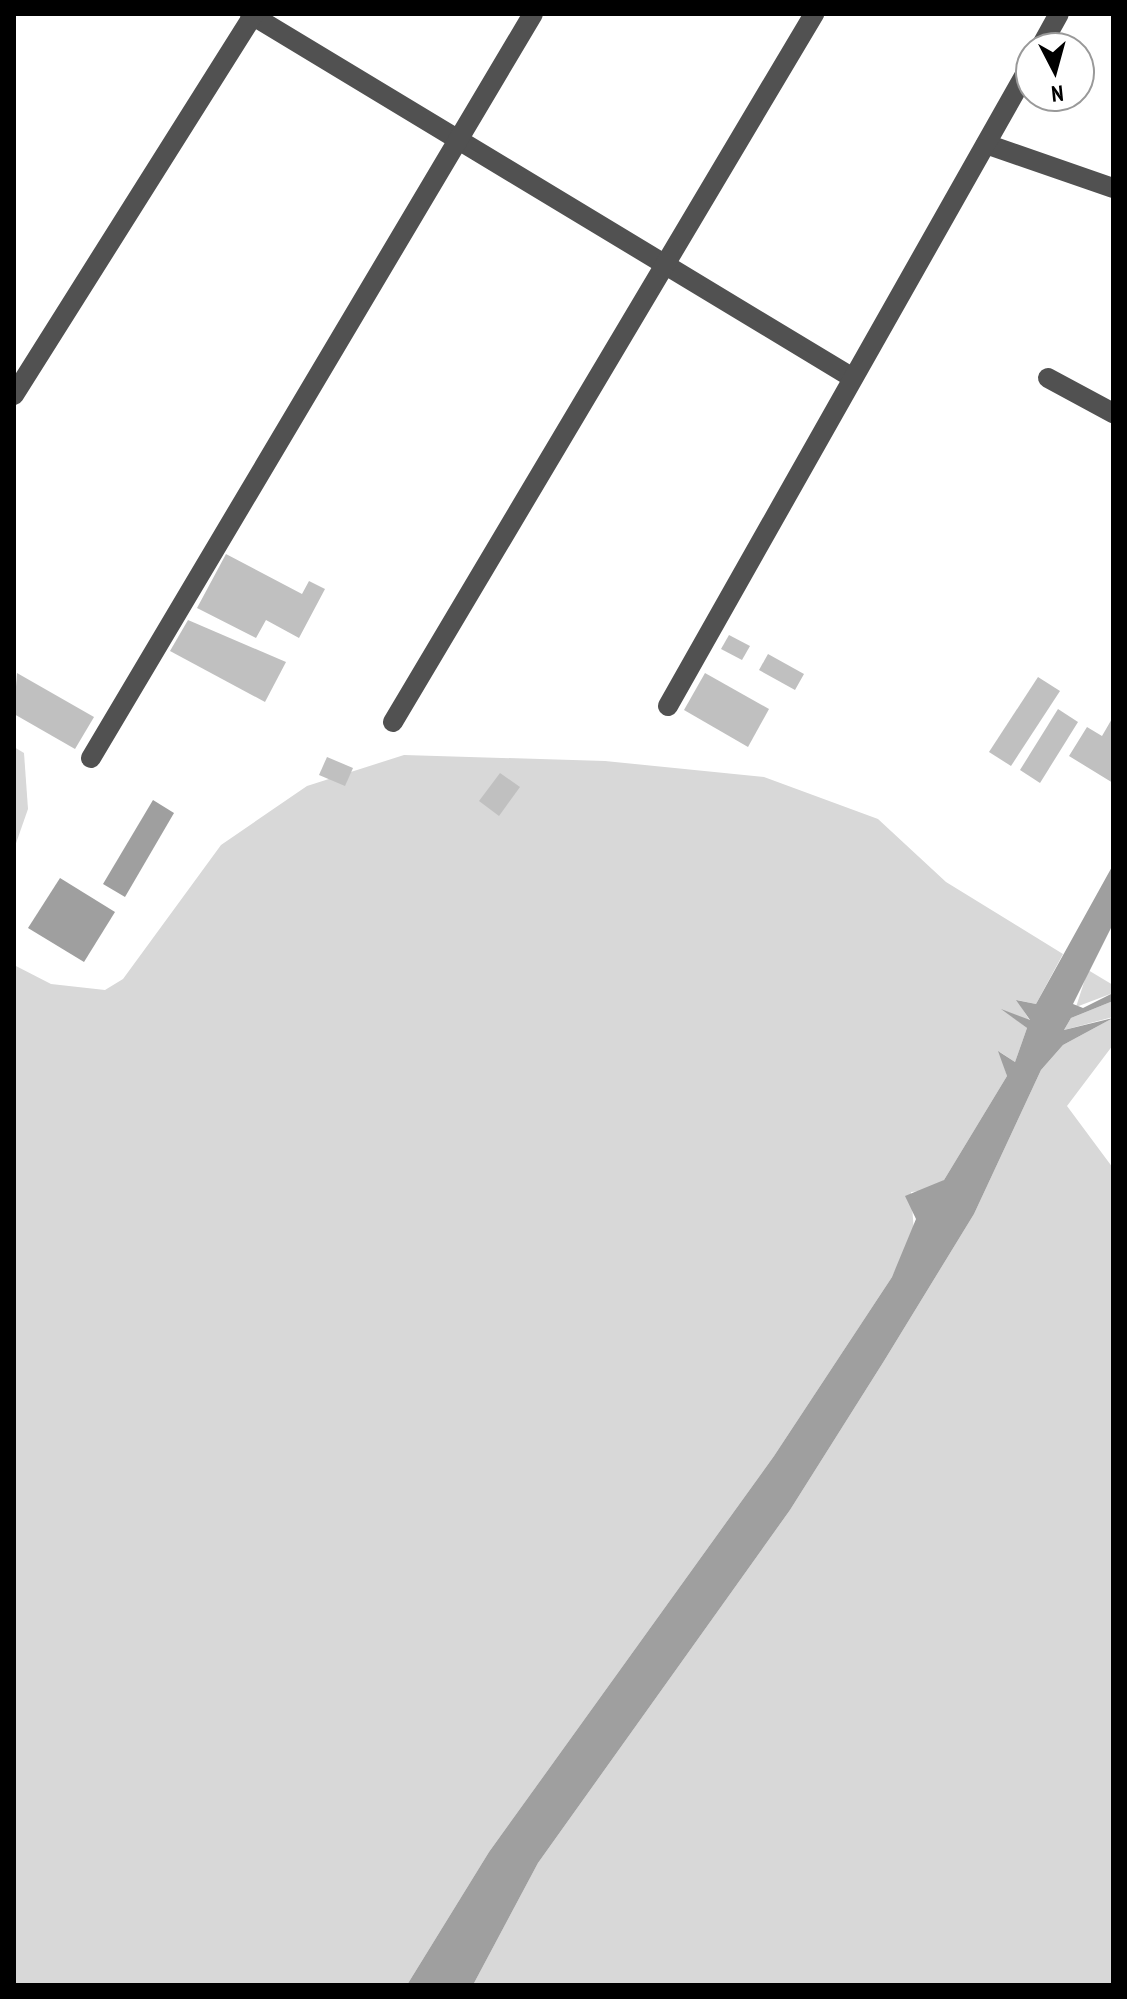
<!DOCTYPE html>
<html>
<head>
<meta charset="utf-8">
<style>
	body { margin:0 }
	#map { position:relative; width:1127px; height:1999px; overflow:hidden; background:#fff; font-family:"PT Sans Narrow",sans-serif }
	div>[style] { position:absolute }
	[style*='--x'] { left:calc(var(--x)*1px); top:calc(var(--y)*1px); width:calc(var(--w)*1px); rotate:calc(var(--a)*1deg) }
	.green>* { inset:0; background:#d8d8d8 }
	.water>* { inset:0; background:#9f9f9f }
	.building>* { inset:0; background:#c0c0c0 }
	.minor>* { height:20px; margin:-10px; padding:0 10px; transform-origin:10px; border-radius:10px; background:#515151 }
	span { translate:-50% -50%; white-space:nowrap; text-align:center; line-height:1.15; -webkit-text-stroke:6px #fff; paint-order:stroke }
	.frame { position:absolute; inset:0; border:16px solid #000; pointer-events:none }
	.north { position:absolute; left:1015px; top:32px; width:80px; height:80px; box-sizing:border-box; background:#fff; border:2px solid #999; border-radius:50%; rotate:174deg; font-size:22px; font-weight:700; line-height:32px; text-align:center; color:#000 }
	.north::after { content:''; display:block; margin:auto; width:28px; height:36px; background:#000; clip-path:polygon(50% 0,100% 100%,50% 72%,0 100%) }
</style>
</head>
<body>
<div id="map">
	<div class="green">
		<div style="clip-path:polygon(14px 747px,24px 753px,28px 809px,14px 849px)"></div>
		<div style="clip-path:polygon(404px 755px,605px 761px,764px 777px,878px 819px,946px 882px,1063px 954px,1036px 1004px,1017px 1000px,1030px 1021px,1005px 1011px,1027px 1028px,1015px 1062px,1000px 1052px,1007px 1076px,944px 1180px,933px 1190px,911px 1192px,914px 1232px,892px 1277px,774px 1456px,489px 1852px,407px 1985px,14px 1985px,14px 965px,51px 984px,105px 990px,123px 979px,221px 845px,307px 786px)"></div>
		<div style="clip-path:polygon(1088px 970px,1113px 985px,1113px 993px,1076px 1007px)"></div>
		<div style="clip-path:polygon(1113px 1001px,1113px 1017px,1064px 1030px,1071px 1018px)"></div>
		<div style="clip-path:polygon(1113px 1018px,1113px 1045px,1067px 1106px,1113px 1168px,1113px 1985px,473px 1985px,538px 1863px,790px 1510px,884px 1361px,974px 1214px,1041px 1070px,1063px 1045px)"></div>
	</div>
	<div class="water">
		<div style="clip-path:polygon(153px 800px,174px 813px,125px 897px,103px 884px)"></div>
		<div style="clip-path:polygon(1113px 865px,1113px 924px,1073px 1004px,1083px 1008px,1113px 993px,1113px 1001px,1071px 1018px,1064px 1030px,1113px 1018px,1063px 1045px,1041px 1070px,974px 1214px,884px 1361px,790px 1510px,538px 1863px,473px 1985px,407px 1985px,489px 1852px,774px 1456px,892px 1277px,916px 1219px,905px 1196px,944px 1180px,1007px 1076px,998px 1051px,1015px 1062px,1027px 1028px,1001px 1009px,1030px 1020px,1016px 1000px,1036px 1004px)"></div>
		<div style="clip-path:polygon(60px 878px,115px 912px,84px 962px,28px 928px)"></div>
	</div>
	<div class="building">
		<div style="clip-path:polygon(226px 554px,302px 594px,309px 581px,325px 589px,299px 638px,266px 620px,256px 638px,197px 608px)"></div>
		<div style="clip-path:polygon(188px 620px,286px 662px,265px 702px,170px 651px)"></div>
		<div style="clip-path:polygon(729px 635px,750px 646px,742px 660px,721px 649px)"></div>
		<div style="clip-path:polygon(768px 654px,804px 674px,795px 690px,759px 670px)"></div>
		<div style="clip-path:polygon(17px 673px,94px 717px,75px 749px,14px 714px)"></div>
		<div style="clip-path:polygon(705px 673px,769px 709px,748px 747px,684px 710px)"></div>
		<div style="clip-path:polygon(1038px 677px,1060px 691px,1011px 766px,989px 752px)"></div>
		<div style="clip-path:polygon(1058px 709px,1078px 722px,1040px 783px,1020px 770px)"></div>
		<div style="clip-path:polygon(1113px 717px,1113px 783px,1069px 756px,1087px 727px,1102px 736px)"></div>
		<div style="clip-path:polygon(327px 757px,353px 768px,345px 786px,319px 775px)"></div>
		<div style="clip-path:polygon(500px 773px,520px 787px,499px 816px,479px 801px)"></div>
	</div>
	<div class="minor">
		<div style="--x:250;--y:14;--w:704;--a:31.12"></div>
		<div style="--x:1040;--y:48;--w:39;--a:-61"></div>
		<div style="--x:986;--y:144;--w:134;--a:19.1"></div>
		<div style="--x:1048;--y:378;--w:74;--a:28.3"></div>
		<div style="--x:14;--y:395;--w:450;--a:-57.8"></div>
		<div style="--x:668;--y:706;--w:738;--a:-60.52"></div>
		<div style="--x:393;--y:722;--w:824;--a:-59.26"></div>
		<div style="--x:91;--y:758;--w:865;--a:-59.29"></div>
	</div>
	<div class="frame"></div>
	<div class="north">N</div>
</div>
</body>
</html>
